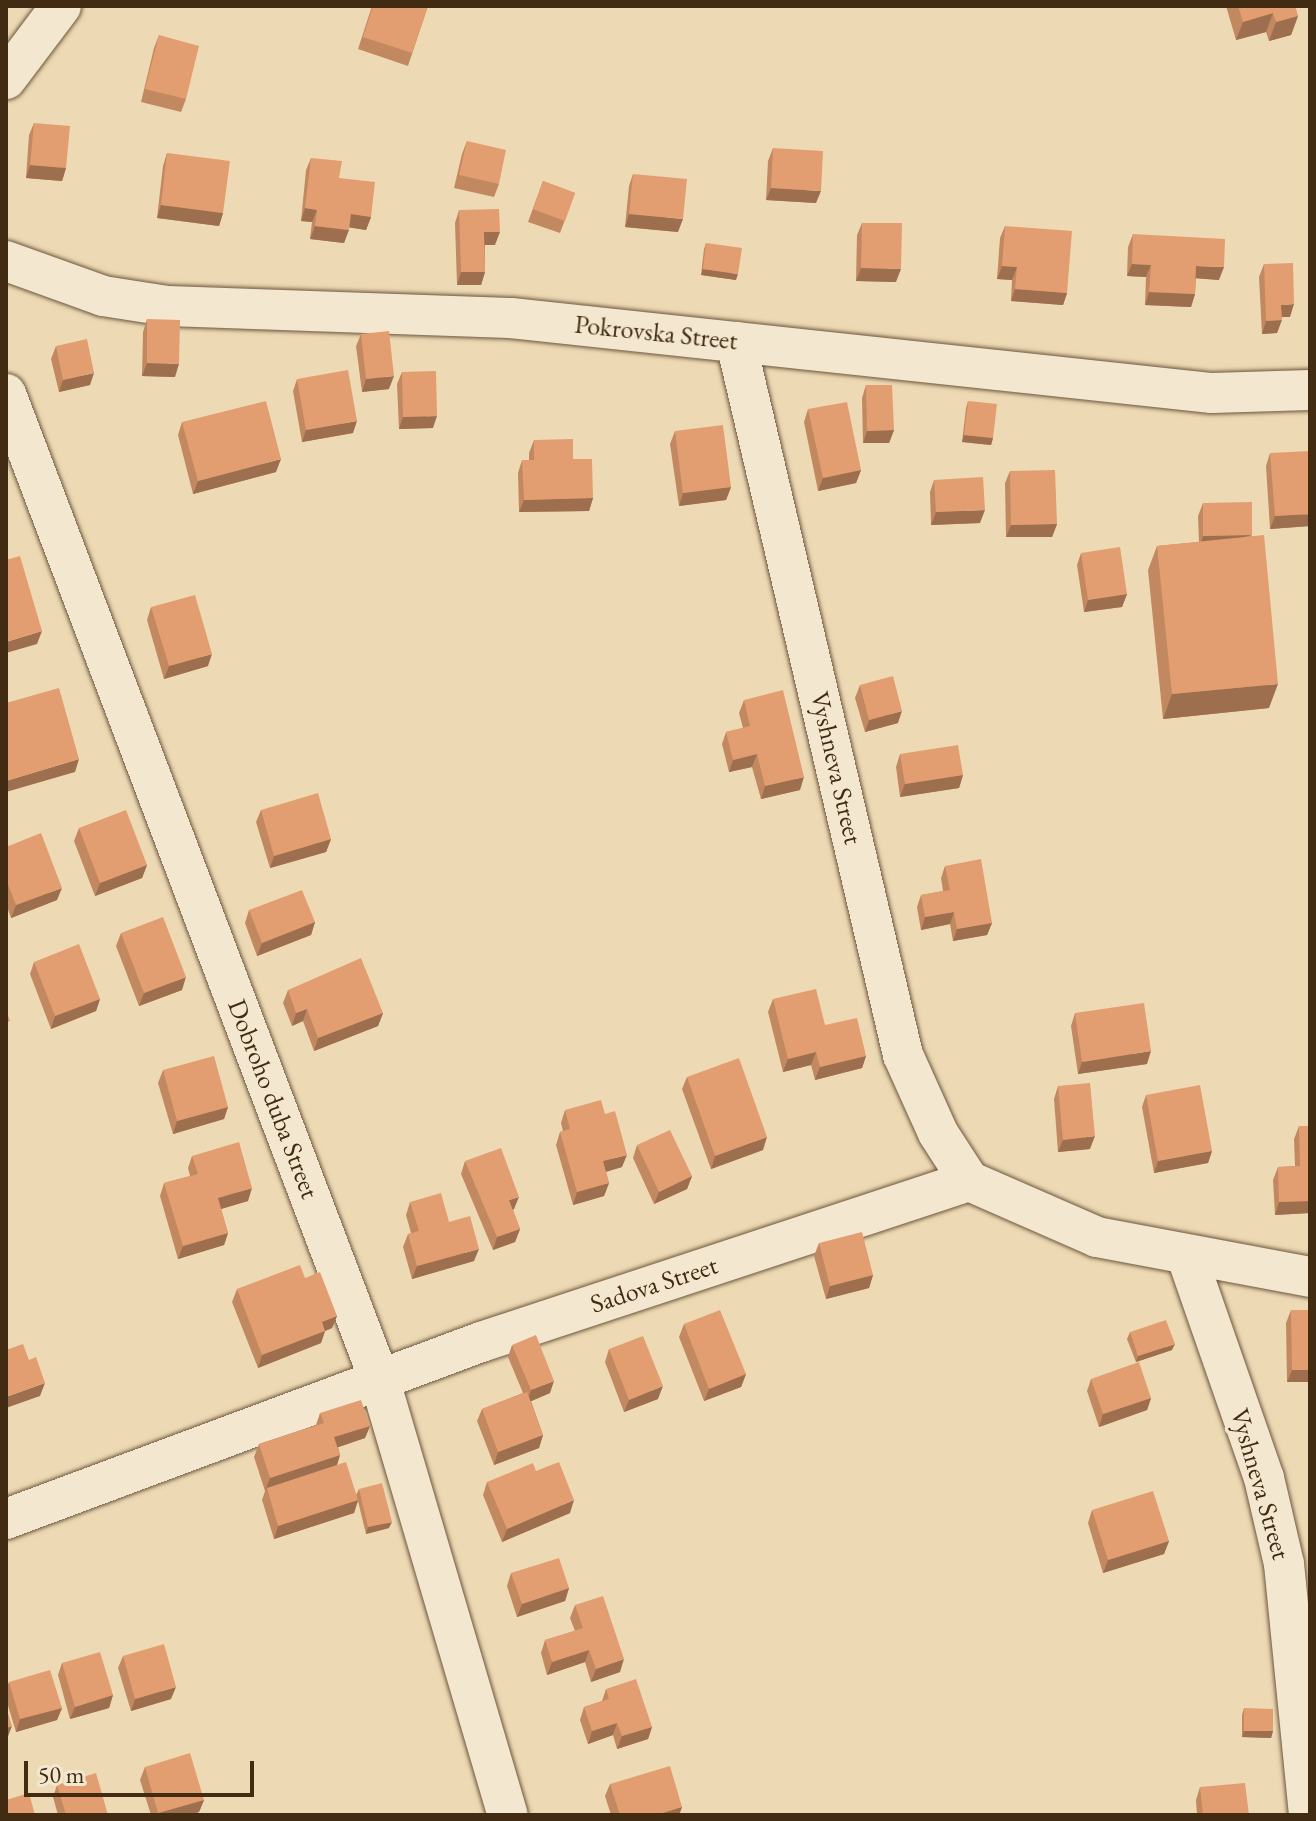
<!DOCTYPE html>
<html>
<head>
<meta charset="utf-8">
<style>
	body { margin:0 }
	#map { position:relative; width:1316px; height:1821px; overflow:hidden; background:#eddab5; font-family:"EB Garamond",serif }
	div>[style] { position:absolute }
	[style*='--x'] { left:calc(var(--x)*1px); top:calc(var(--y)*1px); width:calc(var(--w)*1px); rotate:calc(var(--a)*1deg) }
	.roads { filter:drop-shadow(0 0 2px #6d573c) drop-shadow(0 0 2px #6d573c) }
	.minor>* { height:40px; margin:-20px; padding:0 20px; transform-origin:20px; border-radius:20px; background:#f3e7cf }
	.wall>* { inset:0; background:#c28860 }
	.shaded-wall>* { inset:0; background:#9e6f4e }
	.building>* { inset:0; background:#e29e70 }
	span { translate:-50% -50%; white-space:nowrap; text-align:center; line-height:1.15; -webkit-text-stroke:7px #f3e7cf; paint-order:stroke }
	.street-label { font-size:26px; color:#422b13 }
	.frame { position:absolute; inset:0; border:8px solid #422b13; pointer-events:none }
	.scale { position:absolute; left:24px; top:1761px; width:230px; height:36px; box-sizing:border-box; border:4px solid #422b13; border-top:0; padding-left:10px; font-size:24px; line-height:28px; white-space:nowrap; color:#422b13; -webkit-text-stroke:6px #f3e7cf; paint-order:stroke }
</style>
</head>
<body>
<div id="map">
	<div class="roads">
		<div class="minor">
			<div style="--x:6;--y:79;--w:91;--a:-53"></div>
			<div style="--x:6;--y:261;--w:103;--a:19.8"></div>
			<div style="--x:103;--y:296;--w:65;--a:8.9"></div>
			<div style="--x:167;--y:306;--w:344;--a:2"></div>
			<div style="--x:511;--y:318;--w:705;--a:6.11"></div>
			<div style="--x:1212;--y:393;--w:98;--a:-1.8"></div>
			<div style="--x:736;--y:342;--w:732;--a:76.82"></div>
			<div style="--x:903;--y:1055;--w:85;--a:65.8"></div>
			<div style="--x:938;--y:1133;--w:57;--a:57.1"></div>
			<div style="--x:6;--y:394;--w:1055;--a:69.25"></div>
			<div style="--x:380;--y:1381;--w:452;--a:73.6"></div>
			<div style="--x:1187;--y:1257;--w:234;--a:70.8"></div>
			<div style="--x:1264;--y:1478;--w:88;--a:76.9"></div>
			<div style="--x:1284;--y:1564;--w:252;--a:84.3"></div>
			<div style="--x:6;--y:1519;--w:507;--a:-20.44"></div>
			<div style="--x:481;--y:1342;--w:514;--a:-18.26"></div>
			<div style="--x:969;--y:1181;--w:140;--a:23.6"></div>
			<div style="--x:1097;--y:1237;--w:217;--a:10.6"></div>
		</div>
	</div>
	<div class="wall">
		<div style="clip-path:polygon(372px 6px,428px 6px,408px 66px,358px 49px)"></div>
		<div style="clip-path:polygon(1226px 6px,1295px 6px,1298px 16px,1291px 35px,1269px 41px,1266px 32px,1236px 40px)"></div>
		<div style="clip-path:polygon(159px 35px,186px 99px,181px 112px,141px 102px,154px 48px)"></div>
		<div style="clip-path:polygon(34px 123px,66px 168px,62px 181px,26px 178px,29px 135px)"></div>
		<div style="clip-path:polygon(467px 141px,499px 184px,494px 197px,454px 188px,462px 154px)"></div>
		<div style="clip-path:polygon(773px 148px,816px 203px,766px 200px,768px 161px)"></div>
		<div style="clip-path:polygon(167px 153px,223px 213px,219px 226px,157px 218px,163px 166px)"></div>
		<div style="clip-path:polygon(311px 158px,339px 178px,371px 217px,366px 230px,349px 227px,344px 243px,310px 239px,312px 222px,301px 221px,306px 170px)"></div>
		<div style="clip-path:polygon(633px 174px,678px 232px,625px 227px,629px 186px)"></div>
		<div style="clip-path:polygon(543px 181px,575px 193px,560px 233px,528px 222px)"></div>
		<div style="clip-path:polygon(459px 210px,495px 245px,485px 245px,485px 272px,481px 285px,457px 285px,455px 223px)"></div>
		<div style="clip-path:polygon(862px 223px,896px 282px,856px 281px,857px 235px)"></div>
		<div style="clip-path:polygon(1005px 226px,1067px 293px,1063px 305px,1011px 301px,1012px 280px,997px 279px,1000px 238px)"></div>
		<div style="clip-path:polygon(1133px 234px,1219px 280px,1196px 278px,1195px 294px,1191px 307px,1145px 305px,1146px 277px,1127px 276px,1128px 247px)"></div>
		<div style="clip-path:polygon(706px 243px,736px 280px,701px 275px,704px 249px)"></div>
		<div style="clip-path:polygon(1264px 264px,1290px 317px,1282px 317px,1277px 333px,1262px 334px,1259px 277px)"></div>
		<div style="clip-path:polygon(147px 319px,175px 377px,142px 376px,143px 332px)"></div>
		<div style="clip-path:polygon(361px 334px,389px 389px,362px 392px,356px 346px)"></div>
		<div style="clip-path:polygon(56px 346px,90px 385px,59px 392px,51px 359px)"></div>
		<div style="clip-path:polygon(402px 372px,433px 428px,399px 429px,397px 384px)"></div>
		<div style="clip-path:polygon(297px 379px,353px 433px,302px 442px,293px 391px)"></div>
		<div style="clip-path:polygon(866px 385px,894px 430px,889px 443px,863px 443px,862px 398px)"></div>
		<div style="clip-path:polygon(968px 401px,993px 438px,991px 445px,962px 442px,966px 408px)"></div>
		<div style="clip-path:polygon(808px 409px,861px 470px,856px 483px,818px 491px,804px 422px)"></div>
		<div style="clip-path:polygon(182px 422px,276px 472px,193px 494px,178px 435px)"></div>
		<div style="clip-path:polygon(675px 431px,731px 487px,726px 500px,679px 506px,670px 444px)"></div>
		<div style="clip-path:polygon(534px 440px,573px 459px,593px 498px,589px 511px,519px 512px,518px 473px,522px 460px,529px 460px,529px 453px)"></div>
		<div style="clip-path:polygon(1270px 453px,1310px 526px,1270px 529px,1266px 466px)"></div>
		<div style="clip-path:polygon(1010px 471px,1057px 524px,1052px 537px,1006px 537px,1005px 483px)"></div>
		<div style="clip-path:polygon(934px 480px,980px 523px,931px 525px,930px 492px)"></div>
		<div style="clip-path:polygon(1203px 503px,1252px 536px,1269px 708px,1163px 719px,1148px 570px,1157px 546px,1199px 542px,1198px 516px)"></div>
		<div style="clip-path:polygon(1081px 553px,1127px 594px,1122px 607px,1084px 612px,1077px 565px)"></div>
		<div style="clip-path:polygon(151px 607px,208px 666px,164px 679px,147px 620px)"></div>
		<div style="clip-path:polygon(860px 685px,898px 723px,865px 732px,855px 698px)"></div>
		<div style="clip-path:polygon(744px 700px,800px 790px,761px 799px,752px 767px,729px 772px,722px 744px,726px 732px,743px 728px,739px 713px)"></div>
		<div style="clip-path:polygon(900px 754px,963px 775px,959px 788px,900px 797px,896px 767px)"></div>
		<div style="clip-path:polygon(261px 810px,331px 839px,326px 852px,270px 868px,256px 822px)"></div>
		<div style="clip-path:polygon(79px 828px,147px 865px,142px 878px,95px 896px,74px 841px)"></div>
		<div style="clip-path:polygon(6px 847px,57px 900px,11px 918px,6px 904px)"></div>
		<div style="clip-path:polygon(945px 866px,992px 923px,987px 935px,953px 941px,950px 924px,921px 930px,917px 907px,921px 895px,943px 891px,941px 878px)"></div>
		<div style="clip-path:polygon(249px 910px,315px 922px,311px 935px,257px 956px,245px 923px)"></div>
		<div style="clip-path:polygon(121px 933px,182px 990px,139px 1006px,116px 946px)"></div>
		<div style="clip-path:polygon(34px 962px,100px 999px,96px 1011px,51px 1029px,30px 974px)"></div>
		<div style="clip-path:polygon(288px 990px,383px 1013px,378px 1026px,314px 1051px,303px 1021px,292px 1026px,283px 1003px)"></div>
		<div style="clip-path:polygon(773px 999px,825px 1025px,866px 1056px,862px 1068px,815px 1080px,811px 1065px,783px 1072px,768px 1012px)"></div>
		<div style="clip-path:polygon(1075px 1013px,1147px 1064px,1078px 1074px,1071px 1026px)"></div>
		<div style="clip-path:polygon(163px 1070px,228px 1107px,224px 1119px,173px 1134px,158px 1083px)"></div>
		<div style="clip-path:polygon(687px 1077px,763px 1150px,711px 1169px,682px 1089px)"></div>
		<div style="clip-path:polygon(1058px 1086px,1090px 1149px,1058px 1152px,1054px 1099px)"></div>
		<div style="clip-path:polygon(1146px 1095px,1212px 1151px,1208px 1163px,1154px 1173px,1142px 1107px)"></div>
		<div style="clip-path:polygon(565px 1110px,622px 1167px,606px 1172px,609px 1183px,604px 1196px,573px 1205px,556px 1145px,560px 1132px,563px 1131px,561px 1123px)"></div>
		<div style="clip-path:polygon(1299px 1126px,1310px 1213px,1275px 1215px,1273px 1180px,1278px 1167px,1295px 1166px,1294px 1139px)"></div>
		<div style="clip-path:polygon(637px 1145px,692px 1176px,687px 1189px,654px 1204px,633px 1158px)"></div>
		<div style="clip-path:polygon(192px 1156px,248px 1201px,221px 1209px,228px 1233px,224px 1245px,178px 1259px,160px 1196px,164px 1183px,190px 1176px,188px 1168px)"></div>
		<div style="clip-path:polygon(465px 1161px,514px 1209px,513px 1210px,520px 1229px,515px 1242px,493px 1250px,461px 1174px)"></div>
		<div style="clip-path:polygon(410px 1202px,474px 1261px,412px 1279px,403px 1247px,408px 1234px,411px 1233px,406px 1215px)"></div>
		<div style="clip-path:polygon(819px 1243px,873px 1275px,869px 1288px,826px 1299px,814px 1256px)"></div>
		<div style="clip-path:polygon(305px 1278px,337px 1316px,332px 1328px,325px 1331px,321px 1343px,258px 1368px,232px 1302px,237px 1289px)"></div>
		<div style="clip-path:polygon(1291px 1310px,1310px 1382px,1287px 1382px,1286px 1323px)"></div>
		<div style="clip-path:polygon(684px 1324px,746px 1374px,741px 1387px,704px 1401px,679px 1337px)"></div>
		<div style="clip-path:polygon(1130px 1332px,1172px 1350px,1136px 1362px,1127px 1339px)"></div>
		<div style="clip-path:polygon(512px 1345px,550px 1393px,531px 1401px,543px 1435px,539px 1448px,494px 1465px,477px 1421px,482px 1409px,523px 1393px,508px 1357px)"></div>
		<div style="clip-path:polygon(609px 1349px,658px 1399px,624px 1412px,605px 1362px)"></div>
		<div style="clip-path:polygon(1091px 1379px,1151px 1398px,1147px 1410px,1099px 1427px,1087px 1391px)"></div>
		<div style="clip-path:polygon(320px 1413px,370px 1426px,365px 1438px,338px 1447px,340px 1455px,337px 1465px,356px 1495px,359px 1489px,389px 1528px,366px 1534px,358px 1501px,354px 1513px,274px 1539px,262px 1500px,265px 1491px,254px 1457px,259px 1444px,316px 1425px)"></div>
		<div style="clip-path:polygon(536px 1471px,570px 1513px,502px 1542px,483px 1495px,487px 1482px)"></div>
		<div style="clip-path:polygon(1092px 1510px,1169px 1541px,1164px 1554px,1103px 1573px,1088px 1523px)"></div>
		<div style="clip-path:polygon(511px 1573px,569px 1588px,565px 1601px,517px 1617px,507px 1586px)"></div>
		<div style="clip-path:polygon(575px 1605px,620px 1672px,591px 1682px,585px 1662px,547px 1675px,541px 1653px,545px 1640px,575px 1631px,570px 1618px)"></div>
		<div style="clip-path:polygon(123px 1656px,171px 1699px,131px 1711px,118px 1668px)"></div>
		<div style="clip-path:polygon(62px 1663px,113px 1695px,109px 1708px,70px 1719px,58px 1675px)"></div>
		<div style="clip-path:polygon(9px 1682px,62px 1708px,57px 1720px,16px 1732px,6px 1699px,6px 1690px)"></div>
		<div style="clip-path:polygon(606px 1689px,652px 1727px,648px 1739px,617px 1749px,613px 1735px,588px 1744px,580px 1720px,584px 1707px,602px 1701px)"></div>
		<div style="clip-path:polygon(1244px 1708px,1273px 1731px,1271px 1738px,1242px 1737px,1242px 1715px)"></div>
		<div style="clip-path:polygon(145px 1767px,204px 1800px,199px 1812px,190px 1815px,151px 1815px,140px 1780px)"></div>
		<div style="clip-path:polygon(610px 1784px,682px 1807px,679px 1815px,611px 1815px,605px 1796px)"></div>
		<div style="clip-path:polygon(57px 1785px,108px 1815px,58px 1815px,53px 1797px)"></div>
		<div style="clip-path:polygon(1200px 1787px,1249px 1815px,1197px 1815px,1196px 1800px)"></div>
	</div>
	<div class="shaded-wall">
		<div style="clip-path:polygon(1273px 13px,1266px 32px,1236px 40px,1243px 22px)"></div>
		<div style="clip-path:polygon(1298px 16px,1291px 35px,1269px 41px,1276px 22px)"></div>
		<div style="clip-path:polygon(30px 165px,66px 168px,62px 181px,26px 178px)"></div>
		<div style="clip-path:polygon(771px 188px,821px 191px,816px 203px,766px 200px)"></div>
		<div style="clip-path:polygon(161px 205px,223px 213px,219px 226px,157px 218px)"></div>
		<div style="clip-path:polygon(305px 208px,317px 210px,312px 222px,301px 221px)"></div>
		<div style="clip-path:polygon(351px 214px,371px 217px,366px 230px,346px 227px)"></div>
		<div style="clip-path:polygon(629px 214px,683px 219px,678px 232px,625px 227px)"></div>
		<div style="clip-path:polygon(315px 226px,349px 230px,344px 243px,310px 239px)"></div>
		<div style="clip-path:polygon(484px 232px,500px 232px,495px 245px,480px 245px)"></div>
		<div style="clip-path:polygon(1132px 264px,1151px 265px,1146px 277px,1127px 276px)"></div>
		<div style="clip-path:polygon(1002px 266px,1017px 267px,1012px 280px,997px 279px)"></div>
		<div style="clip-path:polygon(1196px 266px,1224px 267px,1219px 280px,1192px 278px)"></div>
		<div style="clip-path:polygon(861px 268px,901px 269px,896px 282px,856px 281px)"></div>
		<div style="clip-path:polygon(703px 269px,738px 274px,736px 280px,701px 275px)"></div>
		<div style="clip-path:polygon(461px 272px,485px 272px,481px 285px,457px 285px)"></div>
		<div style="clip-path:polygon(1015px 289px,1067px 293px,1063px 305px,1011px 301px)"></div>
		<div style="clip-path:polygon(1149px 292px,1195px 294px,1191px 307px,1145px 305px)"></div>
		<div style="clip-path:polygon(1294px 304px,1290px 317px,1276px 317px,1281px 305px)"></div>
		<div style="clip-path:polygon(1282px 320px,1277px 333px,1262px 334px,1266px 321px)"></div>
		<div style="clip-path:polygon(147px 363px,179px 364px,175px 377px,142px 376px)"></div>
		<div style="clip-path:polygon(94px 373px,90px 385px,59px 392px,63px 380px)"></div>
		<div style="clip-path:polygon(394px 376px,389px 389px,362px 392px,366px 379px)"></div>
		<div style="clip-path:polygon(437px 416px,433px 428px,399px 429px,403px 417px)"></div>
		<div style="clip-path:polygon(357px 421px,353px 433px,302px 442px,306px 430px)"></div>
		<div style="clip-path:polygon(894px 430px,889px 443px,863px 443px,867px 431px)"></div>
		<div style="clip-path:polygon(964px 435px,993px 438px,991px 445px,962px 442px)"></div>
		<div style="clip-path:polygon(281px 459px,276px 472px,193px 494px,198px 481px)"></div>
		<div style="clip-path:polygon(861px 470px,856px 483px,818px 491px,823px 478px)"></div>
		<div style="clip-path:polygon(731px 487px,726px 500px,679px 506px,683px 493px)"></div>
		<div style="clip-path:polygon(593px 498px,589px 511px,519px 512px,524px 500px)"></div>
		<div style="clip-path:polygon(985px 510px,980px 523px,931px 525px,936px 512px)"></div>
		<div style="clip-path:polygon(1310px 514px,1310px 526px,1270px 529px,1275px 516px)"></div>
		<div style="clip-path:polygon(1057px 524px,1052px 537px,1006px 537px,1011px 525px)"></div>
		<div style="clip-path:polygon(1252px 535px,1199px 549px,1203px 536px)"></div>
		<div style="clip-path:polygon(1127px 594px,1122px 607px,1084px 612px,1088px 600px)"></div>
		<div style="clip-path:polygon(42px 631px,37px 644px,6px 653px,6px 642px)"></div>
		<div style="clip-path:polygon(212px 654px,208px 666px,164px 679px,169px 666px)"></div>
		<div style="clip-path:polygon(1278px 684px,1269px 708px,1163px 719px,1172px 694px)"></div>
		<div style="clip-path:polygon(902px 711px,898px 723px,865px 732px,869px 720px)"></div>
		<div style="clip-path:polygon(757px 754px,752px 767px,729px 772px,733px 760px)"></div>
		<div style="clip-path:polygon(79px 759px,75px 772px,6px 792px,6px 781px)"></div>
		<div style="clip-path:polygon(963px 775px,959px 788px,900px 797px,905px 784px)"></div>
		<div style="clip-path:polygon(804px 777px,800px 790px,761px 799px,765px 786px)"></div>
		<div style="clip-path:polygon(331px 839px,326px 852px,270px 868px,274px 856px)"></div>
		<div style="clip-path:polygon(147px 865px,142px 878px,95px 896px,100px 883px)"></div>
		<div style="clip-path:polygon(62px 888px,57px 900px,11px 918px,16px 905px)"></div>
		<div style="clip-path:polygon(954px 912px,950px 924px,921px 930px,925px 917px)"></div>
		<div style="clip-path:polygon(315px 922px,311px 935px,257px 956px,262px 943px)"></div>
		<div style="clip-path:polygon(992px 923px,987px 935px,953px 941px,957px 929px)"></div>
		<div style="clip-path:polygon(186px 977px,182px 990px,139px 1006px,144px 993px)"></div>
		<div style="clip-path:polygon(100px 999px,96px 1011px,51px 1029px,55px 1016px)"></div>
		<div style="clip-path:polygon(307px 1009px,303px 1021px,292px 1026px,296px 1013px)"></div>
		<div style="clip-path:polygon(383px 1013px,378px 1026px,314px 1051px,318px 1038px)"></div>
		<div style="clip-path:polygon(1151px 1051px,1147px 1064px,1078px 1074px,1082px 1062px)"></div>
		<div style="clip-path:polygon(816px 1052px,811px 1065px,783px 1072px,788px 1059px)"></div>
		<div style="clip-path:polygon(866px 1056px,862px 1068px,815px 1080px,820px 1067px)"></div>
		<div style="clip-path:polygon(228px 1107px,224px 1119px,173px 1134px,177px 1121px)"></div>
		<div style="clip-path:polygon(1095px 1136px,1090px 1149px,1058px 1152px,1063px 1140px)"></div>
		<div style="clip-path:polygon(767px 1137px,763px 1150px,711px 1169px,715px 1156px)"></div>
		<div style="clip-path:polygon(1212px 1151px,1208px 1163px,1154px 1173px,1158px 1161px)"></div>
		<div style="clip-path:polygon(627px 1155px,622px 1167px,598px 1174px,603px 1161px)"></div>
		<div style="clip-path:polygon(692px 1176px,687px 1189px,654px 1204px,659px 1192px)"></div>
		<div style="clip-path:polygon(609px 1183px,604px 1196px,573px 1205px,577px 1192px)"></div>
		<div style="clip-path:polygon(252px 1188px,248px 1201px,214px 1211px,218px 1198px)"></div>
		<div style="clip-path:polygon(519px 1197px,514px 1209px,504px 1213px,509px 1200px)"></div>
		<div style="clip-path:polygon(1310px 1201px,1310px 1213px,1275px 1215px,1279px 1202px)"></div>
		<div style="clip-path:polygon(520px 1229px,515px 1242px,493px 1250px,497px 1237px)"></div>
		<div style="clip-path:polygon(228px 1233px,224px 1245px,178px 1259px,183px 1246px)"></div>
		<div style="clip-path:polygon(479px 1249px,474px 1261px,412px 1279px,417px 1266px)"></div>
		<div style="clip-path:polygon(873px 1275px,869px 1288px,826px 1299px,830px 1286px)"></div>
		<div style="clip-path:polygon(337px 1316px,332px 1328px,325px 1331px,321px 1343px,258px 1368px,262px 1355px,322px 1322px)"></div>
		<div style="clip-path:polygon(1175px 1344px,1172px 1350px,1136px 1362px,1138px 1356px)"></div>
		<div style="clip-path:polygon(1292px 1370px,1310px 1370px,1310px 1382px,1287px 1382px)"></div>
		<div style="clip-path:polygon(746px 1374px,741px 1387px,704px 1401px,709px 1389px)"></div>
		<div style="clip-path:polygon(554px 1381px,550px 1393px,527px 1403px,531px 1390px)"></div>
		<div style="clip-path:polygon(45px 1383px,40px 1396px,6px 1408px,6px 1397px)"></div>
		<div style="clip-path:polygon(663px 1386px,658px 1399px,624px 1412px,629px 1400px)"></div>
		<div style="clip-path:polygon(1151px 1398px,1147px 1410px,1099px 1427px,1103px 1414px)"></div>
		<div style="clip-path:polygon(370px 1426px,365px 1438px,330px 1450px,334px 1437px)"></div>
		<div style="clip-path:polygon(543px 1435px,539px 1448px,494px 1465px,498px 1452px)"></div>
		<div style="clip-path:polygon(340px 1455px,336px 1468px,267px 1488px,265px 1491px,270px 1478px)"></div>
		<div style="clip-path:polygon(358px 1500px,354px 1513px,274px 1539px,278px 1526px)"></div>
		<div style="clip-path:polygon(574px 1500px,570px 1513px,502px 1542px,507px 1529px)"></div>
		<div style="clip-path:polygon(392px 1522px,389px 1528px,366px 1534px,368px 1527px)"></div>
		<div style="clip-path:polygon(1169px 1541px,1164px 1554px,1103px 1573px,1108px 1560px)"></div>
		<div style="clip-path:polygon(569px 1588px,565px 1601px,517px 1617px,522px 1604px)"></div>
		<div style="clip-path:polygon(589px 1650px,585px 1662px,547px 1675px,552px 1662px)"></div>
		<div style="clip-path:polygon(624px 1659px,620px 1672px,591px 1682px,596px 1669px)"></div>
		<div style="clip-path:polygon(176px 1687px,171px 1699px,131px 1711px,135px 1699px)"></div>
		<div style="clip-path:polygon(113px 1695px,109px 1708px,70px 1719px,75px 1707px)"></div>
		<div style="clip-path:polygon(62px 1708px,57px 1720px,16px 1732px,20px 1719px)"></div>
		<div style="clip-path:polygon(617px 1723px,613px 1735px,588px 1744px,592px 1731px)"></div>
		<div style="clip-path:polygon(12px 1726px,7px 1739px,6px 1739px,6px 1728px)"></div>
		<div style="clip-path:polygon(652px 1727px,648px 1739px,617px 1749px,622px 1736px)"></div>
		<div style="clip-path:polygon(1244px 1731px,1273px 1731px,1271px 1738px,1242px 1737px)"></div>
		<div style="clip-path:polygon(204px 1800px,199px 1812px,190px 1815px,158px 1815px,158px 1813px)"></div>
		<div style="clip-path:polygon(682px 1807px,679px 1815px,656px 1815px)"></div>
	</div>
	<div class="building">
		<div style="clip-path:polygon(373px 6px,428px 6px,412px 53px,363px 37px)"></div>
		<div style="clip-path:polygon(1238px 6px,1295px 6px,1298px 16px,1276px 22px,1273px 13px,1243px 22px)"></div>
		<div style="clip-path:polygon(159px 35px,199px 46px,186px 99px,145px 89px)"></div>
		<div style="clip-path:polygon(34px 123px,70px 126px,66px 168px,30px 165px)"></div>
		<div style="clip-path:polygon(467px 141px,506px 150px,499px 184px,459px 175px)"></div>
		<div style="clip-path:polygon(773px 148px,823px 151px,821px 191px,771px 188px)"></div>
		<div style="clip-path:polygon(167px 153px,230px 161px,223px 213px,161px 205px)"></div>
		<div style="clip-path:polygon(311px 158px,342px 161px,339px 178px,375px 182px,371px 217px,351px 214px,349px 230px,315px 226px,317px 210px,305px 208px)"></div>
		<div style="clip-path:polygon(633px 174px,687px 179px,683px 219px,629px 214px)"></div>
		<div style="clip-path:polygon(543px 181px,575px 193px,565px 221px,533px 209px)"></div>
		<div style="clip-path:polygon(499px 209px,500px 232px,484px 232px,485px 272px,461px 272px,459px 210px)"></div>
		<div style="clip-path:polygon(862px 223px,902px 223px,901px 269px,861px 268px)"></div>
		<div style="clip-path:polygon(1005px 226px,1072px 231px,1067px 293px,1015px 289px,1017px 267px,1002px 266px)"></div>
		<div style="clip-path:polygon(1133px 234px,1225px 239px,1224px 267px,1196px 266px,1195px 294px,1149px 292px,1151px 265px,1132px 264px)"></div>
		<div style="clip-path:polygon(706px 243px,742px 248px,738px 274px,703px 269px)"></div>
		<div style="clip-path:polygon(1293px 263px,1294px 304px,1281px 305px,1282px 320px,1266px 321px,1264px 264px)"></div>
		<div style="clip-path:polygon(147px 319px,180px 320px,179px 364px,147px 363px)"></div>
		<div style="clip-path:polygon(389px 331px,394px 376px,366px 379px,361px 334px)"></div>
		<div style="clip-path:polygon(87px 339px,94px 373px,63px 380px,56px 346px)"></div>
		<div style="clip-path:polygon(348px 370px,357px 421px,306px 430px,297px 379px)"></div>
		<div style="clip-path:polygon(436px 371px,437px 416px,403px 417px,402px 372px)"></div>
		<div style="clip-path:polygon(866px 385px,892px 385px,894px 430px,867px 431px)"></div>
		<div style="clip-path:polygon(266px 401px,281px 459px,198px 481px,182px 422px)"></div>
		<div style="clip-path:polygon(968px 401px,997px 404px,993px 438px,964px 435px)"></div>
		<div style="clip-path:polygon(847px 402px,861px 470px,823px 478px,808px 409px)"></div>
		<div style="clip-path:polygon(723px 425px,731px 487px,683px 493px,675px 431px)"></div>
		<div style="clip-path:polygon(573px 439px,573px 459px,592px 459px,593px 498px,524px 500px,522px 460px,534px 460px,534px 440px)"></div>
		<div style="clip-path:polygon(1310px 451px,1310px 514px,1275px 516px,1270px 453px)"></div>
		<div style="clip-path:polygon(1055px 470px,1057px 524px,1011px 525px,1010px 471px)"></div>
		<div style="clip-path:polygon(983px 477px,985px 510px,936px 512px,934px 480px)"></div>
		<div style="clip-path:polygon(1252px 502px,1252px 535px,1203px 536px,1203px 503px)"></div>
		<div style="clip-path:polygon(1264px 535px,1278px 684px,1172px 694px,1157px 546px)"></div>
		<div style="clip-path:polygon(1120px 547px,1127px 594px,1088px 600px,1081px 553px)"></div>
		<div style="clip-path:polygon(20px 556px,42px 631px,6px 642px,6px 560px)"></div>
		<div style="clip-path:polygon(195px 595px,212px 654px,169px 666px,151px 607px)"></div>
		<div style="clip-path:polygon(893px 676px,902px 711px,869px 720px,860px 685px)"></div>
		<div style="clip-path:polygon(59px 688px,79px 759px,6px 781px,6px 703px)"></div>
		<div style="clip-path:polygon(783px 690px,804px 777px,765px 786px,757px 754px,733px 760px,726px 732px,750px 726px,744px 700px)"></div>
		<div style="clip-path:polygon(958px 745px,963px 775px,905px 784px,900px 754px)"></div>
		<div style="clip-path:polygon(318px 793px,331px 839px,274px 856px,261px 810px)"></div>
		<div style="clip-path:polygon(126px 810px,147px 865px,100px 883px,79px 828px)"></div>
		<div style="clip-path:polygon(41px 833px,62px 888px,16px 905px,6px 879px,6px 847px)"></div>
		<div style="clip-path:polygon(981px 859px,992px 923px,957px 929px,954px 912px,925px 917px,921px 895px,950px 890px,945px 866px)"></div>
		<div style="clip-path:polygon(302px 890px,315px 922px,262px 943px,249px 910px)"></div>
		<div style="clip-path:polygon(163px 917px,186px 977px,144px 993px,121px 933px)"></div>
		<div style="clip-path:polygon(79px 944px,100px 999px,55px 1016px,34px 962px)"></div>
		<div style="clip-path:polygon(361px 958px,383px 1013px,318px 1038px,307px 1009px,296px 1013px,288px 990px)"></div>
		<div style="clip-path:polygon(816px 989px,825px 1025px,857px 1018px,866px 1056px,820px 1067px,816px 1052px,788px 1059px,773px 999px)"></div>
		<div style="clip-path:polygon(1144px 1003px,1151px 1051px,1082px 1062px,1075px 1013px)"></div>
		<div style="clip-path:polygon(6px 1010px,10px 1021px,6px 1023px)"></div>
		<div style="clip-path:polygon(214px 1056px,228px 1107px,177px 1121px,163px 1070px)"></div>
		<div style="clip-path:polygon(739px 1058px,767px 1137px,715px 1156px,687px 1077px)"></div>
		<div style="clip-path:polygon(1090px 1083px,1095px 1136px,1063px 1140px,1058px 1086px)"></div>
		<div style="clip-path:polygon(1200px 1085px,1212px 1151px,1158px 1161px,1146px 1095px)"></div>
		<div style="clip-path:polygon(601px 1100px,605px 1114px,615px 1111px,627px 1155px,603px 1161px,609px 1183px,577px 1192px,560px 1132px,570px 1129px,565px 1110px)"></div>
		<div style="clip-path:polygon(1299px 1126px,1310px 1126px,1310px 1201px,1279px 1202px,1278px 1167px,1300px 1166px)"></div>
		<div style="clip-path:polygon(670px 1130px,692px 1176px,659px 1192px,637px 1145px)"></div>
		<div style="clip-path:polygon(239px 1142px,252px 1188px,218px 1198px,228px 1233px,183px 1246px,164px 1183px,198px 1174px,192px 1156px)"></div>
		<div style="clip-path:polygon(501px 1148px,519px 1197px,509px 1200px,520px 1229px,497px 1237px,465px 1161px)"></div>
		<div style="clip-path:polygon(441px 1193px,449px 1222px,470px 1216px,479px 1249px,417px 1266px,408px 1234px,419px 1231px,410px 1202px)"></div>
		<div style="clip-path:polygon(862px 1232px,873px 1275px,830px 1286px,819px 1243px)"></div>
		<div style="clip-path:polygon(300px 1265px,305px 1278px,320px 1272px,337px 1316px,322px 1322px,325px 1331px,262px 1355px,237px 1289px)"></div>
		<div style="clip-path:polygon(720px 1310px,746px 1374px,709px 1389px,684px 1324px)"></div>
		<div style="clip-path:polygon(1291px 1310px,1310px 1310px,1310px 1370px,1292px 1370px)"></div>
		<div style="clip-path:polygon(1166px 1320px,1175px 1344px,1138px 1356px,1130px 1332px)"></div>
		<div style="clip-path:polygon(536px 1335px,554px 1381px,531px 1390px,512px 1345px)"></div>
		<div style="clip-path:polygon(643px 1336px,663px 1386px,629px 1400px,609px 1349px)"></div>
		<div style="clip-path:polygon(23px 1344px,29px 1360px,36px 1357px,45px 1383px,6px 1397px,6px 1350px)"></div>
		<div style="clip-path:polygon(1139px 1362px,1151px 1398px,1103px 1414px,1091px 1379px)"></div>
		<div style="clip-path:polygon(527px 1392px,543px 1435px,498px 1452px,482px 1409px)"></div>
		<div style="clip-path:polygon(361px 1400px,370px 1426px,334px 1437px,340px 1455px,270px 1478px,259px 1444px,324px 1423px,320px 1413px)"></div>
		<div style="clip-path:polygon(346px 1462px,358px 1500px,278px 1526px,267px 1488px)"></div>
		<div style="clip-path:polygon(559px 1462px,574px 1500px,507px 1529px,487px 1482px,533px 1463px,536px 1471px)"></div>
		<div style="clip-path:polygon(382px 1483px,392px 1522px,368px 1527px,359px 1489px)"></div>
		<div style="clip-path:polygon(1153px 1491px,1169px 1541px,1108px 1560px,1092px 1510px)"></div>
		<div style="clip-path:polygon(559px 1558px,569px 1588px,522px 1604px,511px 1573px)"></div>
		<div style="clip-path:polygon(603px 1596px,624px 1659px,596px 1669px,589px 1650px,552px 1662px,545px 1640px,583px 1628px,575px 1605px)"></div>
		<div style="clip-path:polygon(164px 1644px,176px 1687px,135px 1699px,123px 1656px)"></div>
		<div style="clip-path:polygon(100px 1652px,113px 1695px,75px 1707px,62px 1663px)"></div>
		<div style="clip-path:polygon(50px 1670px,62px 1708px,20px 1719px,9px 1682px)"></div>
		<div style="clip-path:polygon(636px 1679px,652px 1727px,622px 1736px,617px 1723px,592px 1731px,584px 1707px,609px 1699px,606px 1689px)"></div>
		<div style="clip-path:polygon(6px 1707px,12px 1726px,6px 1728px)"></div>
		<div style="clip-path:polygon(1244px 1708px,1273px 1709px,1273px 1731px,1244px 1731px)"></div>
		<div style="clip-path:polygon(190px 1753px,204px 1800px,158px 1813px,145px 1767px)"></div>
		<div style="clip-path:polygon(670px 1766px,682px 1807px,656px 1815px,620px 1815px,610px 1784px)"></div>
		<div style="clip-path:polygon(96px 1773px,108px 1815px,66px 1815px,57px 1785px)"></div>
		<div style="clip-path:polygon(1245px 1783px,1249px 1815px,1203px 1815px,1200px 1787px)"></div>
		<div style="clip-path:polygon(29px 1793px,35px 1815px,6px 1815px,6px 1800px)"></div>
	</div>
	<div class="street-label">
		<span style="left:656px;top:333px;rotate:6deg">Pokrovska Street</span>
		<span style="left:836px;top:768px;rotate:77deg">Vyshneva Street</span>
		<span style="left:273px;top:1099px;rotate:69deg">Dobroho duba Street</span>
		<span style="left:654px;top:1285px;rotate:-18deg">Sadova Street</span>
		<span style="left:1260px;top:1484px;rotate:74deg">Vyshneva Street</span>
	</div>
	<div class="frame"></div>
	<div class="scale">50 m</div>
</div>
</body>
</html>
